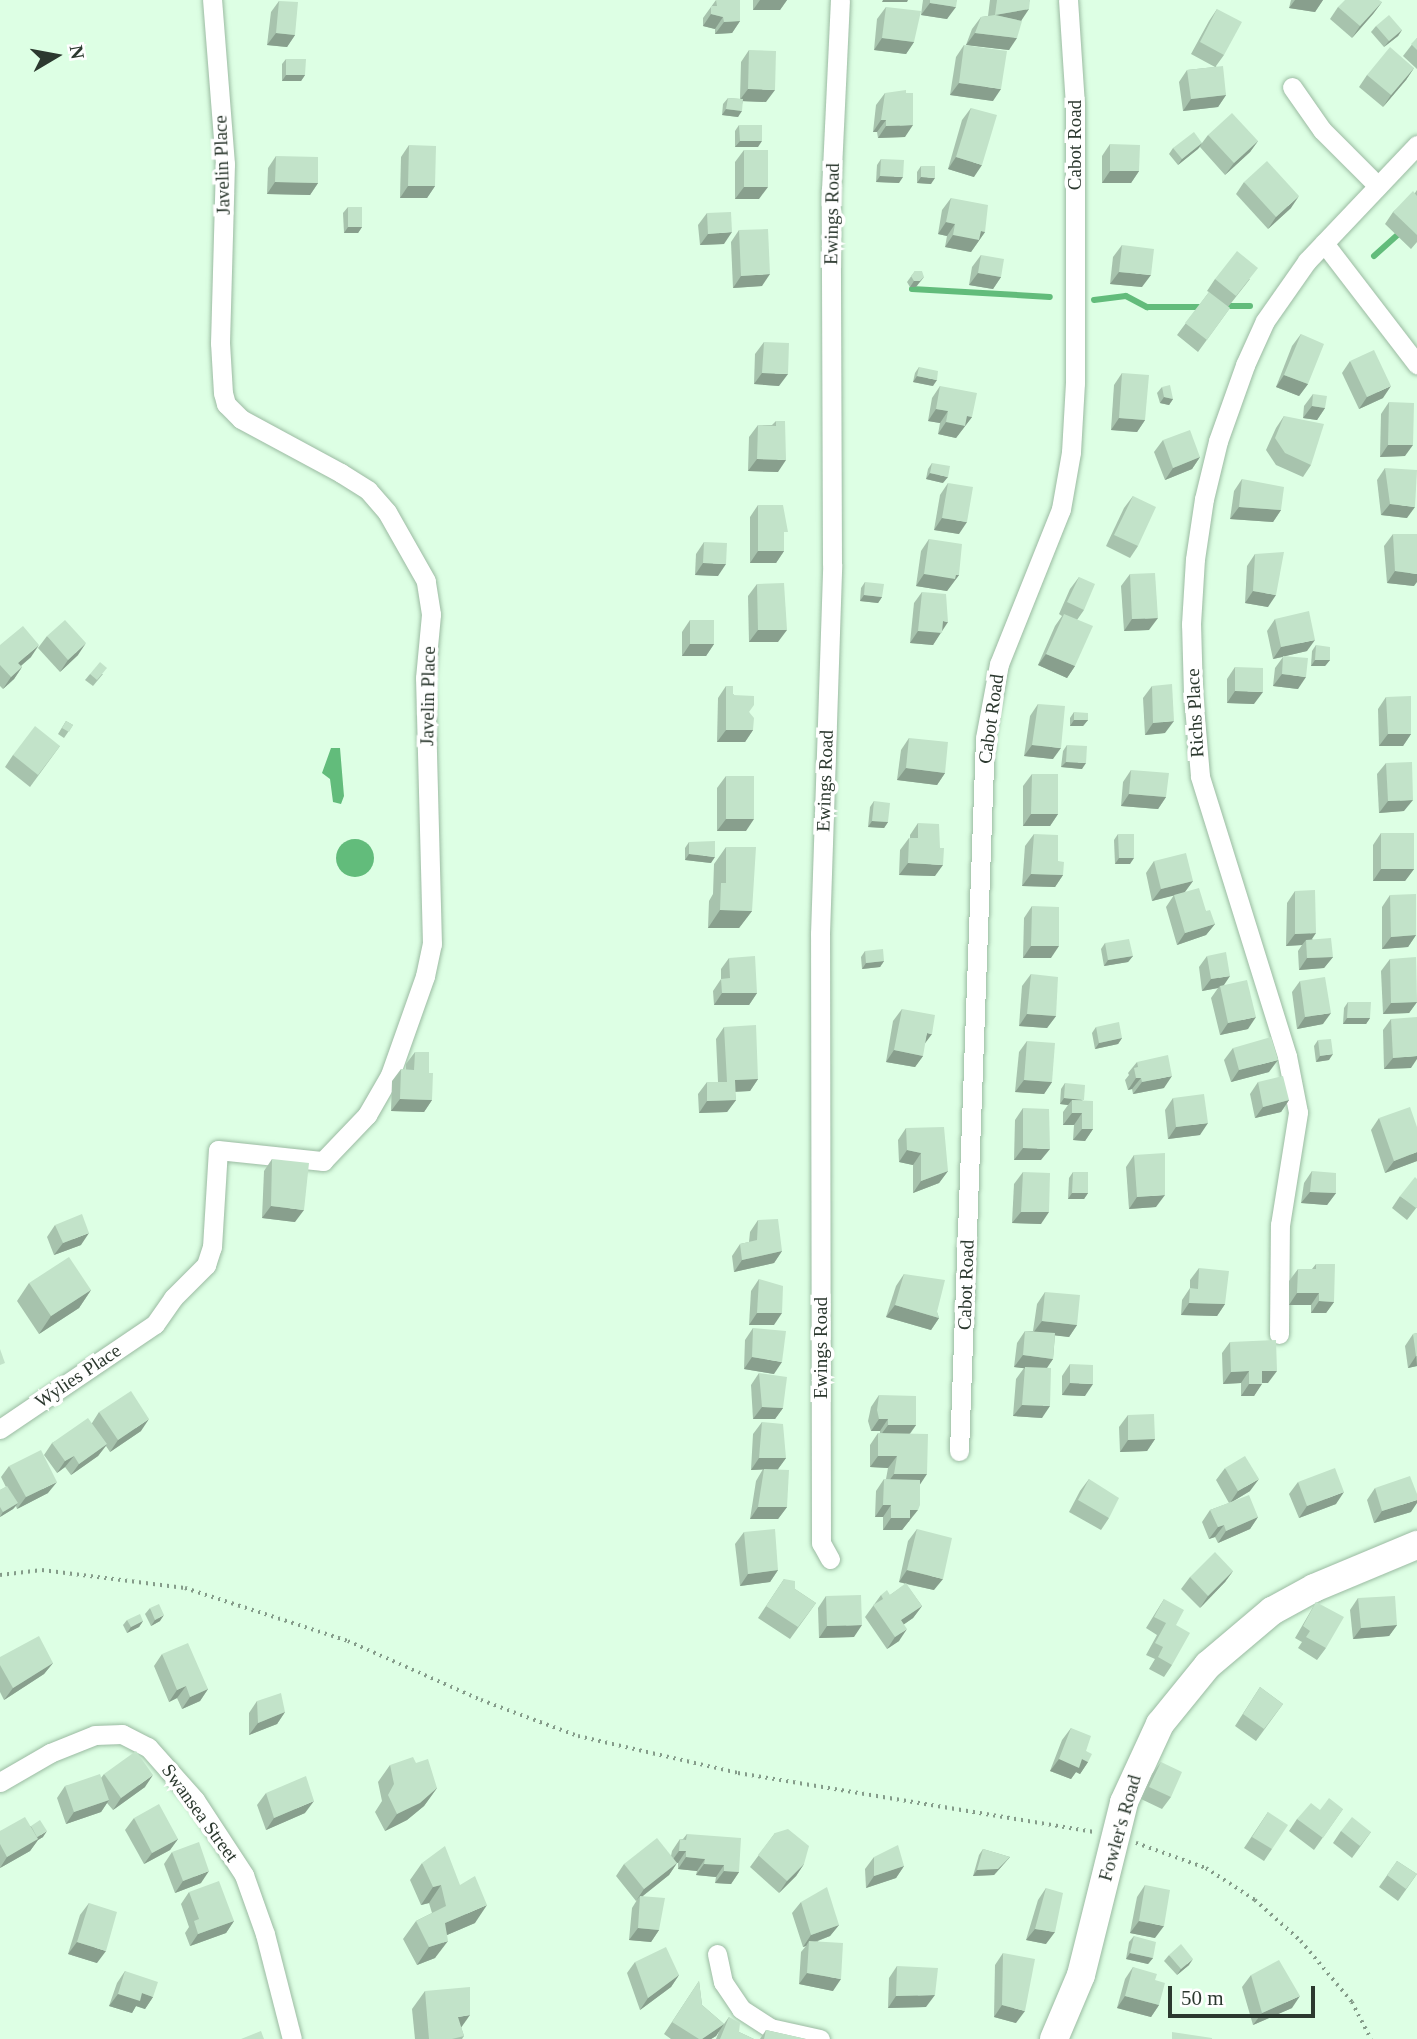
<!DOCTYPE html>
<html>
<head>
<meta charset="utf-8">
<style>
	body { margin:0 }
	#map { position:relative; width:1417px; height:2039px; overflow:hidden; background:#ddffe4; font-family:Georgia,serif }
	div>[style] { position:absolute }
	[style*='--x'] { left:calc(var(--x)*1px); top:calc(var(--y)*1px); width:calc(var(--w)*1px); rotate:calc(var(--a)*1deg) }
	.water>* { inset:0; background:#62bc7b }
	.round { border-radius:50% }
	.stream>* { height:6px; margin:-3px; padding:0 3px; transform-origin:3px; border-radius:3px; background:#62bc7b }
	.path>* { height:3.5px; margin-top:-1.75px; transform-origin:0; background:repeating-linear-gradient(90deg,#859c8a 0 2px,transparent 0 7px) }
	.roads { filter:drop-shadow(0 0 2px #9bbba2) drop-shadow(0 0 2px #9bbba2) }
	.street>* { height:19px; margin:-9.5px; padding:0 9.5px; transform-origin:9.5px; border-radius:9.5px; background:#fff }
	.secondary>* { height:28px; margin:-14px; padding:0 14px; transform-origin:14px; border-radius:14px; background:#fff }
	.wall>* { inset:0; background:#a7c3ad }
	.shaded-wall>* { inset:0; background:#889f8d }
	.building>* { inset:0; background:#c2e3c9 }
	span { translate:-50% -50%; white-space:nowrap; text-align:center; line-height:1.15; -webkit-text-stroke:7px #fff; paint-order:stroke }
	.street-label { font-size:19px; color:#2c392f }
	.north { position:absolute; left:21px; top:21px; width:70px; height:70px; -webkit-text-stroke:5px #fff; paint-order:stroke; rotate:80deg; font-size:19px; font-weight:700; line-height:28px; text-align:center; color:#2c392f }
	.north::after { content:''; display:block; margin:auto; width:24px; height:32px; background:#2c392f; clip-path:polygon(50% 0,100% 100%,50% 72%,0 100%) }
	.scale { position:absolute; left:1168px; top:1986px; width:147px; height:32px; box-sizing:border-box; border:4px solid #2c392f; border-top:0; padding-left:9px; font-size:21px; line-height:24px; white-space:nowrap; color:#2c392f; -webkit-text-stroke:5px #fff; paint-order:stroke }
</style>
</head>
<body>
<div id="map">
	<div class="water">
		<div style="clip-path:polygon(331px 748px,340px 748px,344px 796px,341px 804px,333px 802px,330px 779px,322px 773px)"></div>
		<div class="round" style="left:336px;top:839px;width:38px;height:38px"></div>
	</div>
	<div class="stream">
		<div style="--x:1374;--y:256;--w:36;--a:-42"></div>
		<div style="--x:912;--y:289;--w:138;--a:3.3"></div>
		<div style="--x:1094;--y:300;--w:32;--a:-7"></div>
		<div style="--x:1126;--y:296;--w:24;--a:28"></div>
		<div style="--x:1147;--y:307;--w:57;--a:0"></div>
		<div style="--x:1222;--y:306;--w:28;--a:0"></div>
	</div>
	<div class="path">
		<div style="--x:0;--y:1575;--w:42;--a:-6.8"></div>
		<div style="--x:42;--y:1570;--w:144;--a:7.2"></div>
		<div style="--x:185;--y:1588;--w:171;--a:18"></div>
		<div style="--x:348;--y:1641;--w:145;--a:23.9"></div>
		<div style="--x:481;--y:1700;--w:103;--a:20.4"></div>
		<div style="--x:578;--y:1736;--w:164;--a:13"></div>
		<div style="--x:738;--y:1773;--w:361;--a:9.4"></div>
		<div style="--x:1136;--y:1843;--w:74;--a:19.7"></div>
		<div style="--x:1206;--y:1868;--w:59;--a:33.1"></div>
		<div style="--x:1255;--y:1900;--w:62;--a:41.7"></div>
		<div style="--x:1301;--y:1941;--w:80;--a:50.1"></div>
		<div style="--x:1352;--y:2002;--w:42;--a:62.8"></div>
	</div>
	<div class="roads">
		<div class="street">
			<div style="--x:1292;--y:87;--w:52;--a:55.1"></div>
			<div style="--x:1322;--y:130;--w:79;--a:45"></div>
			<div style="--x:1324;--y:243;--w:153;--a:52.5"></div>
			<div style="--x:1279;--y:1334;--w:109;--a:-89.5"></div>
			<div style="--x:1280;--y:1225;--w:114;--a:-80.9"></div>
			<div style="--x:1298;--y:1112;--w:57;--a:-101.1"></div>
			<div style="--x:1287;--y:1056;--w:293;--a:-107.3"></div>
			<div style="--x:1200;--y:776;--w:82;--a:-94.9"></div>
			<div style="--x:1193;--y:694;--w:70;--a:-91.6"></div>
			<div style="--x:1191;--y:624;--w:65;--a:-86.5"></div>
			<div style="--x:1195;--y:559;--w:61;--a:-81.5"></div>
			<div style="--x:1204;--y:499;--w:60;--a:-76.4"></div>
			<div style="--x:1218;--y:441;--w:81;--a:-70.4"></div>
			<div style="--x:1245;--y:365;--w:48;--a:-65.6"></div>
			<div style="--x:1265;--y:321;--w:73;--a:-55"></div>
			<div style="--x:1307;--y:261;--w:160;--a:-46.5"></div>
			<div style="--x:0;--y:1429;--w:187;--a:-34.1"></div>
			<div style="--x:155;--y:1324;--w:32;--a:-55"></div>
			<div style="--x:173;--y:1298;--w:47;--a:-45"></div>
			<div style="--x:206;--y:1265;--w:19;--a:-72"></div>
			<div style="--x:212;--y:1247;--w:97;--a:-86.5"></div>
			<div style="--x:218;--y:1150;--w:106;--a:6"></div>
			<div style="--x:323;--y:1161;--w:64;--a:-46.3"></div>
			<div style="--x:367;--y:1115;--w:46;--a:-60.1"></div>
			<div style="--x:390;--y:1075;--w:105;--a:-70.5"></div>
			<div style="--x:425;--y:976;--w:33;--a:-78"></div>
			<div style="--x:432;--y:944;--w:266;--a:-91.5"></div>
			<div style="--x:425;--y:678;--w:64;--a:-84.6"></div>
			<div style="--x:431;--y:614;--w:33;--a:-99"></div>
			<div style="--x:426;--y:581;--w:79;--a:-119.5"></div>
			<div style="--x:387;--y:512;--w:29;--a:-131"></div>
			<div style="--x:368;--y:490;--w:32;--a:-148"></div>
			<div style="--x:341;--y:473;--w:114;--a:-151.6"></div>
			<div style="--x:241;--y:419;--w:21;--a:-135"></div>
			<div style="--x:226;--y:404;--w:11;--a:-105"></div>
			<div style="--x:223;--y:393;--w:50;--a:-93.4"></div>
			<div style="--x:220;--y:343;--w:179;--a:-88.4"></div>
			<div style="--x:225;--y:164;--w:165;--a:-94.5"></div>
			<div style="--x:959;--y:1451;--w:713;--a:-87.91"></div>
			<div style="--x:985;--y:738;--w:75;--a:-79.3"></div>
			<div style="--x:999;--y:664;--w:167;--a:-68.2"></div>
			<div style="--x:1061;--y:509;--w:58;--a:-80"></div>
			<div style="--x:1071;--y:452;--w:69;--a:-86.7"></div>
			<div style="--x:1075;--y:383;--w:278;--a:-90"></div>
			<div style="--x:1075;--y:105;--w:105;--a:-93.8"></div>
			<div style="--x:830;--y:1559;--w:18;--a:-119"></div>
			<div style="--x:821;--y:1543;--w:609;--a:-90.09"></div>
			<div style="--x:820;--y:934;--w:370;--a:-88.1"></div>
			<div style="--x:832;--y:564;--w:374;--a:-90.2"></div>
			<div style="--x:831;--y:190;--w:190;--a:-87.3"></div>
			<div style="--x:0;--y:1782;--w:58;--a:-30.1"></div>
			<div style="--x:50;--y:1753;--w:48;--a:-21.8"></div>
			<div style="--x:95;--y:1735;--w:27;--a:-2"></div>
			<div style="--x:122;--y:1734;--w:29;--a:27"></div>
			<div style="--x:148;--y:1747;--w:71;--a:48.4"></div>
			<div style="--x:195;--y:1800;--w:90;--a:56.8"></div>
			<div style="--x:244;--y:1875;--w:63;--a:70.4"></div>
			<div style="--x:265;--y:1934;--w:108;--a:75.6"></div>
			<div style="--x:717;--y:1954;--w:29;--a:78"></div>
			<div style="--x:723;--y:1982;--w:32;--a:56"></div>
			<div style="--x:741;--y:2009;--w:35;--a:33"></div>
			<div style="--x:770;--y:2028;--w:51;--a:12.4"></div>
		</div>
		<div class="secondary">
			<div style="--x:1054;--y:2039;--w:69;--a:-67.1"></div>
			<div style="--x:1081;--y:1975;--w:178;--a:-76"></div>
			<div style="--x:1124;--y:1802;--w:86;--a:-65.2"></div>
			<div style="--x:1160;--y:1724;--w:76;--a:-50.9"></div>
			<div style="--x:1208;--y:1665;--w:84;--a:-40.2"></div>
			<div style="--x:1272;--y:1611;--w:48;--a:-28.7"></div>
			<div style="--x:1314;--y:1588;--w:112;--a:-22.7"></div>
		</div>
	</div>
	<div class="wall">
		<div style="clip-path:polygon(716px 0,740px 0,740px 21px,732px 33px,715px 34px,715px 29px,703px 26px,703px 18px)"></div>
		<div style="clip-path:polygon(753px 0,787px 0,780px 10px,753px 10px)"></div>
		<div style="clip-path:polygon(923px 0,957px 0,947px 19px,921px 15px)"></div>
		<div style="clip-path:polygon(990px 0,1030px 0,1009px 50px,966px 45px,972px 29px,981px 17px,988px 16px)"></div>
		<div style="clip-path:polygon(1291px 0,1323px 0,1315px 12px,1289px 8px)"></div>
		<div style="clip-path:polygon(279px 1px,295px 35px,287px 47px,267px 45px,271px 12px)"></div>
		<div style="clip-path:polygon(1382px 2px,1373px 14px,1352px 38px,1330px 19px,1338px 7px)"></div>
		<div style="clip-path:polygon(886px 7px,914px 42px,906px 54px,874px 50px,877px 19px)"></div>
		<div style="clip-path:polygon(1217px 9px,1224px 55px,1216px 66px,1226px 95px,1218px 107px,1183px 111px,1179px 82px,1187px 70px,1215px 67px,1191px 54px,1209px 21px)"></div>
		<div style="clip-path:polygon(1376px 26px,1402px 30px,1398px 36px,1384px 47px,1371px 32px)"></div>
		<div style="clip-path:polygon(1417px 38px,1417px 69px,1403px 56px)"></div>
		<div style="clip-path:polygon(964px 45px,993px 101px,950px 95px,956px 57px)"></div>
		<div style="clip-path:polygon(749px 50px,766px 102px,743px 101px,738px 117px,722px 115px,723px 104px,728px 98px,740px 99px,741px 62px)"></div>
		<div style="clip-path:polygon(286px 59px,305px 75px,301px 81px,282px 81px,282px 64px)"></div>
		<div style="clip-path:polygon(1414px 68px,1406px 80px,1383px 107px,1359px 87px,1367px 75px)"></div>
		<div style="clip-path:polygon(885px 93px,905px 137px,878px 138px,877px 132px,873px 132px,876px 105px)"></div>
		<div style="clip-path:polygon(971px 108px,974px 177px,948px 169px,962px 120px)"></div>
		<div style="clip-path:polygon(739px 125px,758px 147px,735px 147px,735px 131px)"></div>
		<div style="clip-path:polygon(1208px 135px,1258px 141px,1250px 152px,1225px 175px,1200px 147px,1178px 165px,1169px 154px,1173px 148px,1202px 143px)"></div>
		<div style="clip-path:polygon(1110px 144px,1139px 171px,1131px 183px,1102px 183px,1102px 156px)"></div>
		<div style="clip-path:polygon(409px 145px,435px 186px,427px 198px,400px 198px,401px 157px)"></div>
		<div style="clip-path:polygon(744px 150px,759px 199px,735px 199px,735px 162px)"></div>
		<div style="clip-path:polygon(276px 156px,318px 183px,310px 195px,267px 194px,268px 168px)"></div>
		<div style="clip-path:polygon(881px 159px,899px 183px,876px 182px,877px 165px)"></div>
		<div style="clip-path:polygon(921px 166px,931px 184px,917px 183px,917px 172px)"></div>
		<div style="clip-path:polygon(1244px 182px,1291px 208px,1268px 229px,1236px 194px)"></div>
		<div style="clip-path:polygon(1417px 190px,1417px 242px,1411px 249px,1385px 224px,1393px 212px,1415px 193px)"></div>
		<div style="clip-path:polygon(951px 198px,985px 232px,971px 252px,945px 247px,947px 236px,938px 234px,942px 210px)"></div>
		<div style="clip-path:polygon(348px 207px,362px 227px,358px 233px,344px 233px,343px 213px)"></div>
		<div style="clip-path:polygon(707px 213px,724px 244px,700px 245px,698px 225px)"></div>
		<div style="clip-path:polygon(739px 230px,762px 286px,733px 288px,731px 242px)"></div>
		<div style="clip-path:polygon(1122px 245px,1142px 287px,1110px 284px,1113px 257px)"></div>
		<div style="clip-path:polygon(981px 255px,1001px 277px,993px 289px,969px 285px,972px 267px)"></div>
		<div style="clip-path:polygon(915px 271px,916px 287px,910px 287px,907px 282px)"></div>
		<div style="clip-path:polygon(1215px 279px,1250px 279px,1228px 307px,1230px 308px,1198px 352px,1177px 335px,1209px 292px,1207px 291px)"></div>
		<div style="clip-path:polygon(1301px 334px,1308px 384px,1299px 396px,1276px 387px,1292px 346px)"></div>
		<div style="clip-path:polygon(764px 342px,779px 386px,754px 384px,755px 354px)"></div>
		<div style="clip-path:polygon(1350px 361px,1383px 398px,1359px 409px,1342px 373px)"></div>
		<div style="clip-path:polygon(919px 367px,933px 386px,913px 382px,915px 373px)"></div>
		<div style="clip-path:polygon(1122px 373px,1145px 420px,1137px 432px,1111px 430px,1114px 385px)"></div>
		<div style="clip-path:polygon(940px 386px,972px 417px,956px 438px,938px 434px,940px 423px,928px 421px,932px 398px)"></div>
		<div style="clip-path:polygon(1162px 387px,1173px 399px,1169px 405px,1160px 403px,1157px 393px)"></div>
		<div style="clip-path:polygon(1313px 394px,1325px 408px,1317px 420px,1303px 418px,1304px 406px)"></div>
		<div style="clip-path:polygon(1389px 402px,1405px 456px,1380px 457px,1381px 414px)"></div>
		<div style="clip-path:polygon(1284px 416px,1311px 465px,1303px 477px,1276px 465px,1266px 450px,1276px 428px)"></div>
		<div style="clip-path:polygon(776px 421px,778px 472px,748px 471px,749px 437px,758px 425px,772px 425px)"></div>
		<div style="clip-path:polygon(1163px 440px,1200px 457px,1192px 469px,1165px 480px,1154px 452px)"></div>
		<div style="clip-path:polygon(932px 463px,943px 483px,926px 479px,928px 469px)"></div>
		<div style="clip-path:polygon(1385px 468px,1407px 518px,1381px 515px,1377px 480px)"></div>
		<div style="clip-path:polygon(1242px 479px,1281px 510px,1273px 522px,1230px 519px,1234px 491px)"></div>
		<div style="clip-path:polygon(948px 483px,959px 534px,934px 530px,940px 495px)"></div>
		<div style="clip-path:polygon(1133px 496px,1138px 546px,1130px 558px,1106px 546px,1124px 508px)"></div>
		<div style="clip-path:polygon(758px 505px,784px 538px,784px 551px,776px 563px,750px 563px,750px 517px)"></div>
		<div style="clip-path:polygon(1393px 534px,1414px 586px,1387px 583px,1384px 546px)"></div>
		<div style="clip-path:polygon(929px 539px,959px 575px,947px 591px,916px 586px,921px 551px)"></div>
		<div style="clip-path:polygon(704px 542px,718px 576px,695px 575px,696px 554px)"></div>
		<div style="clip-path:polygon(1255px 554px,1268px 607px,1245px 603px,1247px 566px)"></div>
		<div style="clip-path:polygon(1130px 574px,1149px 630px,1124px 631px,1121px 586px)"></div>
		<div style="clip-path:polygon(1079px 577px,1084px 610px,1077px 620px,1075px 666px,1067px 678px,1038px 665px,1055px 626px,1062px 616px,1059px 614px,1070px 589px)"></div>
		<div style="clip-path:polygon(865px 582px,882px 597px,878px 603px,860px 601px,861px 588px)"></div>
		<div style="clip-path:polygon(757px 584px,778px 642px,749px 642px,748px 596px)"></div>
		<div style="clip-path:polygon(922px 592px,942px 630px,933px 645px,910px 643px,914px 603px)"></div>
		<div style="clip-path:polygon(1275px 619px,1307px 651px,1285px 656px,1298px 689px,1273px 686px,1275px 668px,1283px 657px,1273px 659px,1267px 631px)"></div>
		<div style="clip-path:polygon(690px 620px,714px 644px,706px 656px,682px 656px,682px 632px)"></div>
		<div style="clip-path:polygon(47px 636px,78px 655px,60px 672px,38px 648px)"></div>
		<div style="clip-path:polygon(0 645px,31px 657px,21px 666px,22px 667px,14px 679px,3px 689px,0 686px)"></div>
		<div style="clip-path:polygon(1316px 645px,1330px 660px,1325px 666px,1311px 666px,1312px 651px)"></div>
		<div style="clip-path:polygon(1235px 667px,1254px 704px,1227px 703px,1227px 679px)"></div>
		<div style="clip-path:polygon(90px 674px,103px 674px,93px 686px,85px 680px)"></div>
		<div style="clip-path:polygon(726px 686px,749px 712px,753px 730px,745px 742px,717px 742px,718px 698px)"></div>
		<div style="clip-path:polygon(1152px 686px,1165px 733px,1145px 735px,1143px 698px)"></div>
		<div style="clip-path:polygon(1386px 697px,1411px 734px,1403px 746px,1379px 746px,1378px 709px)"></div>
		<div style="clip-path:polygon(1038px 704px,1053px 759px,1024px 756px,1030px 716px)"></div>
		<div style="clip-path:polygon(1074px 712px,1088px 720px,1083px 726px,1070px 726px,1070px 718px)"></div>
		<div style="clip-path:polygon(66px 721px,73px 725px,64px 738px,58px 734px)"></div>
		<div style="clip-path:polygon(909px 738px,945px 773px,937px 785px,897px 780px,901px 750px)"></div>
		<div style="clip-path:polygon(1067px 745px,1082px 769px,1061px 767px,1063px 751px)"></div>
		<div style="clip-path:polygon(60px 746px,30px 787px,5px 767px,13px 755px)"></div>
		<div style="clip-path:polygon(1386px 763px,1404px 811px,1379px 813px,1377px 774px)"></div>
		<div style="clip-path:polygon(1131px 770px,1166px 797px,1158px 809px,1121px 806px,1123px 782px)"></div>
		<div style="clip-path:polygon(1032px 774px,1058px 814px,1050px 826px,1023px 826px,1023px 786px)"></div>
		<div style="clip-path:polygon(726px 776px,746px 831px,717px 831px,717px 788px)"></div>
		<div style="clip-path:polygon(874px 801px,888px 822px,884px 828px,868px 827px,870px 807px)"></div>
		<div style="clip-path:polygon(918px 823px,935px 876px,899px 875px,900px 850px,909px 838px,910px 838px,910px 835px)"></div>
		<div style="clip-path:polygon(1381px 833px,1414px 869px,1405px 881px,1373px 881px,1373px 845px)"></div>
		<div style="clip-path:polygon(1034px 834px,1058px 861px,1063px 875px,1055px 887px,1022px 886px,1025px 846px)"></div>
		<div style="clip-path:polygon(1118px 834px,1130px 864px,1115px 864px,1114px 840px)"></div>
		<div style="clip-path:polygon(689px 842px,711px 863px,685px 860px,685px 848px)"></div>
		<div style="clip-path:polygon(726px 847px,752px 911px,739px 928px,708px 928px,709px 901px,713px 894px,714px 864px)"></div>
		<div style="clip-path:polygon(1154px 861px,1193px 881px,1185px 892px,1206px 911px,1215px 924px,1206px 935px,1177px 945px,1166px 907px,1174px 895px,1152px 901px,1146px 873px)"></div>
		<div style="clip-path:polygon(1295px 891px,1312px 939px,1333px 957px,1324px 968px,1299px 970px,1298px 951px,1302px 945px,1286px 946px,1287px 903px)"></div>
		<div style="clip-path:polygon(1390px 895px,1416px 935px,1408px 947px,1382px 949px,1382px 907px)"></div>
		<div style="clip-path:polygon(1032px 906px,1051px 958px,1023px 958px,1024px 918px)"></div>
		<div style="clip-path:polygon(1105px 943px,1133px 956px,1128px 962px,1104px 966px,1101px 949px)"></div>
		<div style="clip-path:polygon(865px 951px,884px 961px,880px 967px,862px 969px,861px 957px)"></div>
		<div style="clip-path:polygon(1207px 956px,1223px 985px,1248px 1029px,1220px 1035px,1211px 998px,1218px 988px,1202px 991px,1199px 967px)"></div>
		<div style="clip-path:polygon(729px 958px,757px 993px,749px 1005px,714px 1005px,713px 991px,721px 979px,721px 969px)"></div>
		<div style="clip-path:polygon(1390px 959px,1417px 1002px,1409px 1013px,1383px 1014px,1381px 971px)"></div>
		<div style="clip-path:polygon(1031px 974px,1056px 1016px,1047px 1028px,1019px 1026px,1022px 986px)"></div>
		<div style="clip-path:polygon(1300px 981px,1323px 1024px,1297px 1029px,1292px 992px)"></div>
		<div style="clip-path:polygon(1348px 1002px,1370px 1018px,1366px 1024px,1343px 1024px,1344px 1008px)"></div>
		<div style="clip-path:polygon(902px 1009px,923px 1056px,915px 1067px,886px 1062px,893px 1021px)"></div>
		<div style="clip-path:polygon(1391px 1019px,1411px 1068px,1384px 1069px,1383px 1030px)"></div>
		<div style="clip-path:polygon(724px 1027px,758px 1079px,750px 1091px,735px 1092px,736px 1100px,727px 1112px,699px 1113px,698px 1094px,707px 1082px,718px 1082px,716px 1039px)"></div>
		<div style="clip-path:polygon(1096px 1027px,1122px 1038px,1118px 1044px,1095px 1049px,1092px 1033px)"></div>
		<div style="clip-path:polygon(1318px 1040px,1329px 1060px,1316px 1062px,1314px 1046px)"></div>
		<div style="clip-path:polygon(1027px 1041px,1052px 1082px,1044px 1094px,1015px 1092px,1019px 1052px)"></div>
		<div style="clip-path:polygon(1233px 1048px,1269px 1072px,1231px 1082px,1224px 1060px)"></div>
		<div style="clip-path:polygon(415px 1052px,429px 1073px,432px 1100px,424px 1112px,391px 1111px,392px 1081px,401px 1069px,406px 1070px,406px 1064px)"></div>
		<div style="clip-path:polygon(1137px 1062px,1164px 1088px,1133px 1094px,1132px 1089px,1128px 1090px,1125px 1080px,1129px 1075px,1128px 1073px)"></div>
		<div style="clip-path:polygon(1258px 1082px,1289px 1100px,1281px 1112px,1255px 1118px,1250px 1094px)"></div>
		<div style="clip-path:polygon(1065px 1083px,1083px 1101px,1093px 1129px,1085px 1141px,1073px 1140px,1074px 1125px,1063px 1125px,1063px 1112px,1068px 1105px,1060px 1104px,1061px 1089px)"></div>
		<div style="clip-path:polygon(1173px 1098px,1200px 1135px,1168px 1139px,1165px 1110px)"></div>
		<div style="clip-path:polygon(1023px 1108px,1041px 1160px,1014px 1160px,1015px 1120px)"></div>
		<div style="clip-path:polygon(1379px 1118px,1417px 1161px,1385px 1173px,1371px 1130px)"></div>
		<div style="clip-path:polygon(906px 1128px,948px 1171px,939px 1183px,913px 1193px,913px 1165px,899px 1162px,898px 1140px)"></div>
		<div style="clip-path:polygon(1134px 1155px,1156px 1207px,1129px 1209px,1126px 1167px)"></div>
		<div style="clip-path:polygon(272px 1159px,295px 1222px,262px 1218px,264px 1171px)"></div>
		<div style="clip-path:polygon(1312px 1171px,1336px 1193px,1327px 1205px,1301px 1203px,1304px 1183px)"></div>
		<div style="clip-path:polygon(1023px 1172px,1041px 1224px,1012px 1223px,1014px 1184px)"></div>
		<div style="clip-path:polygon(1073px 1172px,1088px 1193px,1084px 1199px,1068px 1199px,1069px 1178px)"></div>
		<div style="clip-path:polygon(1400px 1196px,1417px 1207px,1407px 1220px,1392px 1208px)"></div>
		<div style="clip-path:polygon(758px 1220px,782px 1251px,774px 1263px,734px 1272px,732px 1256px,740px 1244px,749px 1242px,750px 1232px)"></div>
		<div style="clip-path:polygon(55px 1225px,81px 1245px,54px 1255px,47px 1237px)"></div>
		<div style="clip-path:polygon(1316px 1264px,1334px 1302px,1326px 1313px,1311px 1313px,1311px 1305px,1289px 1305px,1289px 1281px,1298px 1269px,1312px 1269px)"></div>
		<div style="clip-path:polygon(1199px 1268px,1225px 1304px,1217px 1316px,1181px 1315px,1182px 1300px,1190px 1288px,1190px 1280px)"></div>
		<div style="clip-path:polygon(904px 1274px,937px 1312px,939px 1318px,931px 1330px,886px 1317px,896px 1286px)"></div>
		<div style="clip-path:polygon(759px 1279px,774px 1325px,749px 1325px,751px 1291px)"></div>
		<div style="clip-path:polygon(29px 1283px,91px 1290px,79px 1308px,39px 1334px,17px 1301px)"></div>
		<div style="clip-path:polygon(1045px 1292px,1077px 1325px,1069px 1337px,1055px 1335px,1053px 1359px,1046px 1368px,1042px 1418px,1013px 1416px,1016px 1379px,1024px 1368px,1014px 1367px,1017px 1343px,1025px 1331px,1033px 1331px,1037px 1304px)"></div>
		<div style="clip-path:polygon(753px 1328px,774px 1374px,744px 1369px,745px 1340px)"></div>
		<div style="clip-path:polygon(1417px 1333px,1417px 1366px,1408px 1368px,1405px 1346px,1413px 1334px)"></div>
		<div style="clip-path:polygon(1230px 1342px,1268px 1383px,1262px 1383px,1254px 1396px,1241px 1396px,1241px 1383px,1223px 1384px,1222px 1353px)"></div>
		<div style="clip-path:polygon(1070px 1364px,1085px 1396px,1062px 1395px,1062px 1376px)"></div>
		<div style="clip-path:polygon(759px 1373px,783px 1408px,775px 1419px,753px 1419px,751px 1385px)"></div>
		<div style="clip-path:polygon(879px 1395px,916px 1425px,910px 1434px,920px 1484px,909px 1522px,908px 1522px,902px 1530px,883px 1530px,883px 1517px,875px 1517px,876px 1491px,884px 1479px,886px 1479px,888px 1468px,870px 1467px,870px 1445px,878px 1433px,880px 1433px,880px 1431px,871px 1431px,868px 1421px,871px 1407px)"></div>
		<div style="clip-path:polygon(99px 1412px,141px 1431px,110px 1452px,106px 1446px,98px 1456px,71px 1475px,65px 1467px,57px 1473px,44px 1455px,52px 1443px,92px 1423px)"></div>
		<div style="clip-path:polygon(1128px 1415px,1155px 1439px,1147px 1451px,1120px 1452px,1119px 1427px)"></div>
		<div style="clip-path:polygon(762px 1422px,786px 1458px,778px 1469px,787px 1507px,778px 1519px,750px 1519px,756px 1481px,763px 1469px,751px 1470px,753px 1434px)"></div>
		<div style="clip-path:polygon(9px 1466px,48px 1493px,17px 1509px,16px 1506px,13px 1509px,0 1517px,0 1490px,6px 1487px,1px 1477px)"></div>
		<div style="clip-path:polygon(1225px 1468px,1250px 1491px,1232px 1502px,1258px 1517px,1250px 1529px,1218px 1543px,1215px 1537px,1209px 1539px,1202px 1522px,1210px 1510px,1229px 1503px,1216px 1480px)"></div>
		<div style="clip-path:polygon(1089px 1479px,1109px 1518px,1101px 1530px,1069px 1512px,1080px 1491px)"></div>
		<div style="clip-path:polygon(1298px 1482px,1336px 1504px,1299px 1518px,1289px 1494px)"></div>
		<div style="clip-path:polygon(1375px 1488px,1411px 1512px,1374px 1523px,1367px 1500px)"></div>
		<div style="clip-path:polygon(917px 1529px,934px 1590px,906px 1584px,922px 1606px,913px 1618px,904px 1624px,899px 1641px,887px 1649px,865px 1617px,881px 1595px,890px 1595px,906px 1584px,899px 1582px,908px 1541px)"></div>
		<div style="clip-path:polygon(744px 1532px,778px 1570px,770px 1582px,740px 1586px,735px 1544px)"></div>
		<div style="clip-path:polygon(1233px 1571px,1225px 1582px,1200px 1608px,1181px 1589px,1190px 1577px)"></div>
		<div style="clip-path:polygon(784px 1579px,795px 1589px,816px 1603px,790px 1639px,758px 1618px)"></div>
		<div style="clip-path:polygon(826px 1596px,854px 1637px,819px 1638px,818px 1608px)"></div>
		<div style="clip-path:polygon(1358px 1598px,1397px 1625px,1389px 1636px,1353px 1639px,1350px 1610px)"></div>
		<div style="clip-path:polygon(1164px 1599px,1172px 1665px,1164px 1677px,1149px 1669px,1155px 1659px,1146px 1655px,1157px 1635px,1146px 1628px)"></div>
		<div style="clip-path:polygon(1316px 1602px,1326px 1648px,1317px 1660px,1298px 1648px,1302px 1642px,1295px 1638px)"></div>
		<div style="clip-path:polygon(150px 1608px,160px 1621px,151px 1626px,145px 1614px)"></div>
		<div style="clip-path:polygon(127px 1620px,143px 1621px,139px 1627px,127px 1633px,123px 1625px)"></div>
		<div style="clip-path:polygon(162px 1654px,208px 1689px,200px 1701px,182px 1709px,177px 1698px,169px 1702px,154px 1666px)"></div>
		<div style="clip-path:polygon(0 1657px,53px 1663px,44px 1674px,4px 1700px,0 1692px)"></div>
		<div style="clip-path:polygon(1260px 1687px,1283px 1704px,1256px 1741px,1235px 1726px)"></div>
		<div style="clip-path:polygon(257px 1701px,285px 1712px,277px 1724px,249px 1735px,249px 1713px)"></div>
		<div style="clip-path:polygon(1071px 1728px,1086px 1751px,1088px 1762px,1080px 1774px,1076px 1772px,1071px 1779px,1050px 1771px,1062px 1740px)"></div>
		<div style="clip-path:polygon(1161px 1762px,1171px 1797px,1162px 1809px,1141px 1799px,1152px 1774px)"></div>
		<div style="clip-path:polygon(390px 1765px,437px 1788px,424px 1806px,407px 1820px,385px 1831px,375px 1812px,382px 1801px,378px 1782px)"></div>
		<div style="clip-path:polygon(104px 1774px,145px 1787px,113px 1810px,107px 1803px,101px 1812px,66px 1824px,57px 1798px,65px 1786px,101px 1778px)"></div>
		<div style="clip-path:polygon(266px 1793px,305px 1813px,266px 1830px,257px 1805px)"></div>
		<div style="clip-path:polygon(1343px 1809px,1314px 1850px,1289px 1831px,1297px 1819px)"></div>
		<div style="clip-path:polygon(1268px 1812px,1272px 1849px,1264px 1861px,1244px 1848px)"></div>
		<div style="clip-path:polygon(134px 1818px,178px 1839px,170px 1850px,144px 1864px,125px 1830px)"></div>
		<div style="clip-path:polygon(31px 1826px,43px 1837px,38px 1840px,30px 1851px,0 1868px,0 1831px)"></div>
		<div style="clip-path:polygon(1341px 1831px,1371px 1832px,1352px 1858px,1333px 1843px)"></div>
		<div style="clip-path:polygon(775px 1833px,804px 1864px,796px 1876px,779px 1893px,750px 1867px)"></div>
		<div style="clip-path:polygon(687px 1834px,739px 1872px,731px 1884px,715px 1883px,716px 1877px,696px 1875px,697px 1871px,678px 1869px,678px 1863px,677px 1863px,669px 1875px,643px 1896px,659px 1930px,651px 1942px,629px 1940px,632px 1908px,637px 1900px,636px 1901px,616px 1876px,624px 1864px,671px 1856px,672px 1851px,680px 1839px,683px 1839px)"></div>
		<div style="clip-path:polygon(983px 1849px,1010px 1857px,994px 1875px,973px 1876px,979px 1855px)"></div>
		<div style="clip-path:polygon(172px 1852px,201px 1883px,175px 1893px,164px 1864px)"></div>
		<div style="clip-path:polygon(874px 1857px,904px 1866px,896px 1878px,866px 1888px,865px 1869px)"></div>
		<div style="clip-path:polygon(1397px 1861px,1417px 1874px,1398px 1901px,1379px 1887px)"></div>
		<div style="clip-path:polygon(422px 1863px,475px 1923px,447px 1935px,435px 1958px,417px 1965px,403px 1939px,416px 1921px,432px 1913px,429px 1903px,421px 1905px,410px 1880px)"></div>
		<div style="clip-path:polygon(1145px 1885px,1155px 1938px,1130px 1933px,1137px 1897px)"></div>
		<div style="clip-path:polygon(1046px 1888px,1046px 1944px,1026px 1940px,1038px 1900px)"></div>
		<div style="clip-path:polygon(189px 1892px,234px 1921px,226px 1933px,190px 1946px,185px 1933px,189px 1927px,181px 1904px)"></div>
		<div style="clip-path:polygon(801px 1902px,839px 1925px,830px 1936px,818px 1941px,833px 1991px,799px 1984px,801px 1952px,806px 1946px,803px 1947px,792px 1913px)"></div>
		<div style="clip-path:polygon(89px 1903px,97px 1963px,68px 1954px,80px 1915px)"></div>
		<div style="clip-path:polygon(1134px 1936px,1153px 1958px,1148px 1964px,1126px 1959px,1129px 1942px)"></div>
		<div style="clip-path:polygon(1003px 1953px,1016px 2023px,994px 2017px,995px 1965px)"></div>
		<div style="clip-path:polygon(1169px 1955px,1189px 1965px,1177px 1975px,1164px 1961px)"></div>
		<div style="clip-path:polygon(635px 1962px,679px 1975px,671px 1987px,640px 2010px,627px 1973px)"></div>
		<div style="clip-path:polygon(897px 1966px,926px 2007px,888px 2008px,889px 1978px)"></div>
		<div style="clip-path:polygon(1133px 1967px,1155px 1980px,1159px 2005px,1151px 2017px,1117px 2008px,1125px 1979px)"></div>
		<div style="clip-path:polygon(125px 1971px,153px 1997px,145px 2009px,136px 2006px,132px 2013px,109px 2006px,117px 1983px)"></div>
		<div style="clip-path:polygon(1251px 1975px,1292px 2008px,1253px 2025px,1242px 1987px)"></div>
		<div style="clip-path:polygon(699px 1981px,702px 2005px,724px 2024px,729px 2017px,739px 2032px,754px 2039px,716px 2039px,720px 2029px,716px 2036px,711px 2039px,671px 2039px,664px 2034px)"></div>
		<div style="clip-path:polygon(425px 1991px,461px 2027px,464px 2036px,462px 2039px,415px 2039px,412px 2009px)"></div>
		<div style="clip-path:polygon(766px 2030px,806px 2039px,760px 2039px)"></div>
	</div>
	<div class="shaded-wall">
		<div style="clip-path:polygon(760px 0,787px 0,780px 10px,753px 10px)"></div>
		<div style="clip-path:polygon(883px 0,908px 0,907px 2px,882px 2px)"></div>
		<div style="clip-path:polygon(1295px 0,1323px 0,1315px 12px,1289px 8px)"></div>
		<div style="clip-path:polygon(1382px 2px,1373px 14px,1352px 38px,1360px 26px)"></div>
		<div style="clip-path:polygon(930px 3px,956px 7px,947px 19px,921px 15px)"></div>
		<div style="clip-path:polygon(1029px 9px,1021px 21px,995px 15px)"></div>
		<div style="clip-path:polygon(711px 14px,723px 17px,715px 29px,703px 26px)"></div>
		<div style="clip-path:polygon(740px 21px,732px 33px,715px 34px,724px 22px)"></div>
		<div style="clip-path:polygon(1402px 30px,1398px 36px,1384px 47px,1389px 41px)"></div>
		<div style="clip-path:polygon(276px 33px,295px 35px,287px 47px,267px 45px)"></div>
		<div style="clip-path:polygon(975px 33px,1017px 38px,1009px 50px,966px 45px)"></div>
		<div style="clip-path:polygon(882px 38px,914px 42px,906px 54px,874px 50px)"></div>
		<div style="clip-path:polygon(1414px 68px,1406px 80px,1383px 107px,1391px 95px)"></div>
		<div style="clip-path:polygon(286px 75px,305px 75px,301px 81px,282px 81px)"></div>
		<div style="clip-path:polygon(959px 83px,1001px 89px,993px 101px,950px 95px)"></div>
		<div style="clip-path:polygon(748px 89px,775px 90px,766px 102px,739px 101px)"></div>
		<div style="clip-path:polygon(1226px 95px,1218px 107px,1183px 111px,1191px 99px)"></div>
		<div style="clip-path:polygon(726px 109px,742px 111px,738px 117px,722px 115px)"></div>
		<div style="clip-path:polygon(881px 120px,886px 120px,877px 132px,873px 132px)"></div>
		<div style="clip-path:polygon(913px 125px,905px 137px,878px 138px,886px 126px)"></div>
		<div style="clip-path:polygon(740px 141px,762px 141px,758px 147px,735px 147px)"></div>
		<div style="clip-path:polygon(1258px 141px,1250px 152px,1225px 175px,1234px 163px)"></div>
		<div style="clip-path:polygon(1202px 143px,1198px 149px,1178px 165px,1182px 159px)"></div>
		<div style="clip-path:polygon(956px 157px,982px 165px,974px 177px,948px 169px)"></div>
		<div style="clip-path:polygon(1110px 171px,1139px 171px,1131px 183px,1102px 183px)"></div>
		<div style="clip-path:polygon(880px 176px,903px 177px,899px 183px,876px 182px)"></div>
		<div style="clip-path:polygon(921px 177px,935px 178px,931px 184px,917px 183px)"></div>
		<div style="clip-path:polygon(275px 182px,318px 183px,310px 195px,267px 194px)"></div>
		<div style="clip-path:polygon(408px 186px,435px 186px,427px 198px,400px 198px)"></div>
		<div style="clip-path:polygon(744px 187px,768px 187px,759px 199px,735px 199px)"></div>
		<div style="clip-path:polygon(1299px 196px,1291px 208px,1268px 229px,1276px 217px)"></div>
		<div style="clip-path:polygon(946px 222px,955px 224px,947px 236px,938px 234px)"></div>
		<div style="clip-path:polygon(348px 227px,362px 227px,358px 233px,344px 233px)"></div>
		<div style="clip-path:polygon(981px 231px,985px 232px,971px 252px,945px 247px,953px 235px)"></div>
		<div style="clip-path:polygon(732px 232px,724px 244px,700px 245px,708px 234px)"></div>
		<div style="clip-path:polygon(1119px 272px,1151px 275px,1142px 287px,1110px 284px)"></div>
		<div style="clip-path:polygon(978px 273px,1001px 277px,993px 289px,969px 285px)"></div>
		<div style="clip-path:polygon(770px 274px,762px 286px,733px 288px,741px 276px)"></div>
		<div style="clip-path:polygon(924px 277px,916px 287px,910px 287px,914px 281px)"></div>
		<div style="clip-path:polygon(762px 373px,788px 374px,779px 386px,754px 384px)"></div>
		<div style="clip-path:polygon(1284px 375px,1308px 384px,1299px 396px,1276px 387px)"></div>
		<div style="clip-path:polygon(917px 376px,937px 380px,933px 386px,913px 382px)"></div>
		<div style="clip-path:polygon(1391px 386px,1383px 398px,1359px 409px,1367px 397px)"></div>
		<div style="clip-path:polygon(1164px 397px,1173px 399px,1169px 405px,1160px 403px)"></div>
		<div style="clip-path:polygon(1312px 406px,1325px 408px,1317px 420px,1303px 418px)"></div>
		<div style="clip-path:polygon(936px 409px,948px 411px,940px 423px,928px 421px)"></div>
		<div style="clip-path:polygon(967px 416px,972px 417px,956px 438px,938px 434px,946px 422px)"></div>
		<div style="clip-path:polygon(1119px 418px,1145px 420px,1137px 432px,1111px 430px)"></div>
		<div style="clip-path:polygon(1388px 445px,1413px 445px,1405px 456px,1380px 457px)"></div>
		<div style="clip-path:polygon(1200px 457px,1192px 469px,1165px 480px,1173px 468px)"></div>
		<div style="clip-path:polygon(757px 459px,786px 460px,778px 472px,748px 471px)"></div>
		<div style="clip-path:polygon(930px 473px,948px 477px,943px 483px,926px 479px)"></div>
		<div style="clip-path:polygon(1390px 504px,1415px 507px,1407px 518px,1381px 515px)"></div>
		<div style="clip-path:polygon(1239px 507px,1281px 510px,1273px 522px,1230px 519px)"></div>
		<div style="clip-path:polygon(942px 518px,967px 522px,959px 534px,934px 530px)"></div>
		<div style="clip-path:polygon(758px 551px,784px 551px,776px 563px,750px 563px)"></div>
		<div style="clip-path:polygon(703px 563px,726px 564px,718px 576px,695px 575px)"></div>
		<div style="clip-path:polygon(1395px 571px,1417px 574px,1417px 582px,1414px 586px,1387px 583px)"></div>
		<div style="clip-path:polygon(924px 574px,956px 575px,959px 575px,947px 591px,916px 586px)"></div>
		<div style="clip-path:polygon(1253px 591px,1276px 595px,1268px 607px,1245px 603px)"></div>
		<div style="clip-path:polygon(864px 595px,882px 597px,878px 603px,860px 601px)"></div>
		<div style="clip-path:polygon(1158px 618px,1149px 630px,1124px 631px,1132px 619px)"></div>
		<div style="clip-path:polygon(943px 621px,948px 622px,933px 645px,910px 643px,918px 631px)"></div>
		<div style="clip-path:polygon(758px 630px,787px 630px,778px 642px,749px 642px)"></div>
		<div style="clip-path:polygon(1315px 640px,1307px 651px,1273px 659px,1281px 647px)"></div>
		<div style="clip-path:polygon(86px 643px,78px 655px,60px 672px,68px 660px)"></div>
		<div style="clip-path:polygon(690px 644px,714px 644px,706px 656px,682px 656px)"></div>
		<div style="clip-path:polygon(39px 645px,31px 657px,10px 675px,18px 663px)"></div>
		<div style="clip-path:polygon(1046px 654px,1075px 666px,1067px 678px,1038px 665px)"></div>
		<div style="clip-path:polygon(1315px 660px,1330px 660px,1325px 666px,1311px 666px)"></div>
		<div style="clip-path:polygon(22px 667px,14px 679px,3px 689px,11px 677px)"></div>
		<div style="clip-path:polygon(1282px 674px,1306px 677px,1298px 689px,1273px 686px)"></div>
		<div style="clip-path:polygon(1235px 691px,1263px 692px,1254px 704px,1227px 703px)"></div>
		<div style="clip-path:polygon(1074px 720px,1088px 720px,1083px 726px,1070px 726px)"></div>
		<div style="clip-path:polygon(1174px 721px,1165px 733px,1145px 735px,1153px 723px)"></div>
		<div style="clip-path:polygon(726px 730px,753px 730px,745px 742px,717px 742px)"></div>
		<div style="clip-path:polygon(1388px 734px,1411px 734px,1403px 746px,1379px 746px)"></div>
		<div style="clip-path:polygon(1032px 745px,1061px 748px,1053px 759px,1024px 756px)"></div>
		<div style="clip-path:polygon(1066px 762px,1086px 763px,1082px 769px,1061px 767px)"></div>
		<div style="clip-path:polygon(906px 768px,945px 773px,937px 785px,897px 780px)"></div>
		<div style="clip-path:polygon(1129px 794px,1166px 797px,1158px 809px,1121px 806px)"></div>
		<div style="clip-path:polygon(1413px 800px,1404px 811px,1379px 813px,1388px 801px)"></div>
		<div style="clip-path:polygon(1031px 814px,1058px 814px,1050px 826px,1023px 826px)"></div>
		<div style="clip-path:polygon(726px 819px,754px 819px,746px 831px,717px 831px)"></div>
		<div style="clip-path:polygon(872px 821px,888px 822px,884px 828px,868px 827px)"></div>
		<div style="clip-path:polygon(689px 854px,715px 857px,711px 863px,685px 860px)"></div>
		<div style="clip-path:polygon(1119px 858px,1134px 858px,1130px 864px,1115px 864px)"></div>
		<div style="clip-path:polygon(908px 863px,943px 865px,935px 876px,899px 875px)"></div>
		<div style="clip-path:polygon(1381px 869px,1414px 869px,1405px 881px,1373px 881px)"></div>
		<div style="clip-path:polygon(1031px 874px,1063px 875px,1055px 887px,1022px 886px)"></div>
		<div style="clip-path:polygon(1193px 881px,1184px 893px,1152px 901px,1161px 889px)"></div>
		<div style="clip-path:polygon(720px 910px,752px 911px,739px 928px,708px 928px)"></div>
		<div style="clip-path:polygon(1215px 924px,1206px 935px,1177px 945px,1185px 933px)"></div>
		<div style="clip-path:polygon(1316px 933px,1308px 945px,1306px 940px,1302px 945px,1286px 946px,1295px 934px)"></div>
		<div style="clip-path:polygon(1416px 935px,1408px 947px,1382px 949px,1391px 937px)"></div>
		<div style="clip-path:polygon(1031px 946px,1059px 946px,1051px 958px,1023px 958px)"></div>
		<div style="clip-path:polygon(1133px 956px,1128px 962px,1104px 966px,1108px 960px)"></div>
		<div style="clip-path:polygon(1333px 957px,1324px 968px,1299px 970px,1307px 958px)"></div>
		<div style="clip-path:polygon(884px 961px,880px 967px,862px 969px,866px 963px)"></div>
		<div style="clip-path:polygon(1230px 976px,1222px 988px,1220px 986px,1218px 988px,1202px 991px,1211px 979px)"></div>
		<div style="clip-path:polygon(722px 993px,757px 993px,749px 1005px,714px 1005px)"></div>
		<div style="clip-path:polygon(1417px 1002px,1409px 1013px,1383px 1014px,1391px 1003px)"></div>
		<div style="clip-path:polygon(1331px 1013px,1323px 1024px,1297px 1029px,1305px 1017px)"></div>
		<div style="clip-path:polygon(1027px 1014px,1056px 1016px,1047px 1028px,1019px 1026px)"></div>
		<div style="clip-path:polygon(1256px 1017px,1248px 1029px,1220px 1035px,1228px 1023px)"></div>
		<div style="clip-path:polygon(1347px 1018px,1370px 1018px,1366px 1024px,1343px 1024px)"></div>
		<div style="clip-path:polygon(927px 1033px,932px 1034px,923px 1046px)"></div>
		<div style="clip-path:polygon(1122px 1038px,1118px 1044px,1095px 1049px,1099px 1043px)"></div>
		<div style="clip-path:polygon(894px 1050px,923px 1056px,915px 1067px,886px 1062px)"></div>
		<div style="clip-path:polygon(1333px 1054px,1329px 1060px,1316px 1062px,1320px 1056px)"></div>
		<div style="clip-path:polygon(1417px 1056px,1417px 1059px,1411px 1068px,1384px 1069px,1393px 1058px)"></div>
		<div style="clip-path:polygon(1278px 1060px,1269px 1072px,1231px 1082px,1239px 1070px)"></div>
		<div style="clip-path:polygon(1172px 1076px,1164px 1088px,1133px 1094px,1142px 1082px)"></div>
		<div style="clip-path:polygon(1136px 1078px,1141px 1078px,1132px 1089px,1128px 1090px)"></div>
		<div style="clip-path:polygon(758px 1079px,750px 1091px,727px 1092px,735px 1080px)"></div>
		<div style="clip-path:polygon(1024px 1080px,1052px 1082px,1044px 1094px,1015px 1092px)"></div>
		<div style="clip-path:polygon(1064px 1098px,1084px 1100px,1072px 1100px,1068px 1105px,1060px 1104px)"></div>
		<div style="clip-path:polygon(400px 1099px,432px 1100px,424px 1112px,391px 1111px)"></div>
		<div style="clip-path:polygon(736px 1100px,727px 1112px,699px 1113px,707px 1101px)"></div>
		<div style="clip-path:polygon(1289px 1100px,1281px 1112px,1255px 1118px,1263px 1107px)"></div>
		<div style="clip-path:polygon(1072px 1113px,1082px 1113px,1074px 1125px,1063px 1125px)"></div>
		<div style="clip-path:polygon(1208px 1123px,1200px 1135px,1168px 1139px,1176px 1127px)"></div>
		<div style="clip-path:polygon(1082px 1129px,1093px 1129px,1085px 1141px,1073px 1140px)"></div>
		<div style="clip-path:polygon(1023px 1148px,1050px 1149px,1041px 1160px,1014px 1160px)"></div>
		<div style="clip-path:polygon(907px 1150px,921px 1153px,913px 1165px,899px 1162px)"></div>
		<div style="clip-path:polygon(1417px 1152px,1417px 1161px,1385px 1173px,1394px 1161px)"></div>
		<div style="clip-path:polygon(948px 1171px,939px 1183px,913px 1193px,921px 1181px)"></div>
		<div style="clip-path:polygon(1310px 1192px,1336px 1193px,1327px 1205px,1301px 1203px)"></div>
		<div style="clip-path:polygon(1072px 1193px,1088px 1193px,1084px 1199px,1068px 1199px)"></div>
		<div style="clip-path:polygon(1165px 1195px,1156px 1207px,1129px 1209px,1137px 1197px)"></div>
		<div style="clip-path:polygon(271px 1206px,304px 1210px,295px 1222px,262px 1218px)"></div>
		<div style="clip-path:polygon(1021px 1212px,1049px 1212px,1041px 1224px,1012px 1223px)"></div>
		<div style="clip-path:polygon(89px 1233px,81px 1245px,54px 1255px,63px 1243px)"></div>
		<div style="clip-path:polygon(782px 1251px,774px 1263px,734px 1272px,742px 1260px)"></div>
		<div style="clip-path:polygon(91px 1290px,79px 1308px,39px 1334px,51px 1316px)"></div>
		<div style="clip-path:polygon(1297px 1293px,1319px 1293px,1311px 1305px,1289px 1305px)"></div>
		<div style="clip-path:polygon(1319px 1301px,1334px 1302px,1326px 1313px,1311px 1313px)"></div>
		<div style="clip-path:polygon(1189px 1303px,1225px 1304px,1217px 1316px,1181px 1315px)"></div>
		<div style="clip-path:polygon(895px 1305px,939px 1318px,931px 1330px,886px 1317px)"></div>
		<div style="clip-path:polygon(757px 1313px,782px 1313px,774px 1325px,749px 1325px)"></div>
		<div style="clip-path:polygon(1042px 1321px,1077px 1325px,1069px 1337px,1033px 1333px)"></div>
		<div style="clip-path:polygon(1023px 1355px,1053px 1359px,1045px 1371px,1014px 1367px)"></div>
		<div style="clip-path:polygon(1416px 1356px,1417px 1366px,1408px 1368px)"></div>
		<div style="clip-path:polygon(752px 1357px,782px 1362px,774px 1374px,744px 1369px)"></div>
		<div style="clip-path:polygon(1249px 1371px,1241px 1383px,1223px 1384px,1231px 1372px)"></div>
		<div style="clip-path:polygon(1262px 1371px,1277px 1371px,1268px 1383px,1254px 1383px)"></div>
		<div style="clip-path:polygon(1070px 1383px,1093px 1384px,1085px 1396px,1062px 1395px)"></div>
		<div style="clip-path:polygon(1249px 1384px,1262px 1384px,1254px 1396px,1241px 1396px)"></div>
		<div style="clip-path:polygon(1022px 1405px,1050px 1406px,1042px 1418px,1013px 1416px)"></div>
		<div style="clip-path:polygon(762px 1407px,783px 1408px,775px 1419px,753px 1419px)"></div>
		<div style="clip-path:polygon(149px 1419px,141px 1431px,110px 1452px,118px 1440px)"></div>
		<div style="clip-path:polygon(879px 1419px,888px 1419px,880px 1431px,871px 1431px)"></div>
		<div style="clip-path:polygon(888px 1425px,916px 1425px,907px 1437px,880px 1436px)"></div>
		<div style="clip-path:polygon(1155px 1439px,1147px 1451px,1120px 1452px,1128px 1440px)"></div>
		<div style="clip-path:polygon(107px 1444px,98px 1456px,71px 1475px,79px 1464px)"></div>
		<div style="clip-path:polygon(74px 1456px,65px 1467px,57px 1473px,65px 1461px)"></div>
		<div style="clip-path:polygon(878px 1456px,897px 1456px,888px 1468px,870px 1467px)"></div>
		<div style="clip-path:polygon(759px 1458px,786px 1458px,778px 1469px,751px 1470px)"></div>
		<div style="clip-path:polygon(894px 1474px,927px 1474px,919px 1486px,886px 1485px)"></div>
		<div style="clip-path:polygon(1259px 1479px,1250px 1491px,1230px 1503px,1238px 1491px)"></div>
		<div style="clip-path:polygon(57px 1482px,48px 1493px,17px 1509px,26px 1497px)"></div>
		<div style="clip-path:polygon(1344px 1492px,1336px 1504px,1299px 1518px,1307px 1506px)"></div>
		<div style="clip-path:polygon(1417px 1500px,1417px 1503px,1411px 1512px,1374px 1523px,1382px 1511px)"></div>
		<div style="clip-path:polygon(18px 1503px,13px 1509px,0 1517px,3px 1512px)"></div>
		<div style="clip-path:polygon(883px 1505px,891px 1505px,883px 1517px,875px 1517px)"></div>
		<div style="clip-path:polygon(758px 1507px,787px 1507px,778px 1519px,750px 1519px)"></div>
		<div style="clip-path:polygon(910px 1510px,918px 1510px,902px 1530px,883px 1530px,891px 1518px)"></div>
		<div style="clip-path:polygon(1258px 1517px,1250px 1529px,1218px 1543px,1226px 1531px)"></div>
		<div style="clip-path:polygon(1224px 1525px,1215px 1537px,1209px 1539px,1218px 1527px)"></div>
		<div style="clip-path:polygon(778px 1570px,770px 1582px,740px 1586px,748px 1574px)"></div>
		<div style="clip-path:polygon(907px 1570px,943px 1579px,934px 1590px,899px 1582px)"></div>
		<div style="clip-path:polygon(1233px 1571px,1225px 1582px,1200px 1608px,1208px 1596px)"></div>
		<div style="clip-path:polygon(922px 1606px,913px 1618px,893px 1632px,901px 1620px)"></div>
		<div style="clip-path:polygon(164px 1615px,160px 1621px,151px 1626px,155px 1620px)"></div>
		<div style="clip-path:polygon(143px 1621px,139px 1627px,127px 1633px,131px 1627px)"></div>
		<div style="clip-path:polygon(862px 1625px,854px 1637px,819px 1638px,827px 1626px)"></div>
		<div style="clip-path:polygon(1397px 1625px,1389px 1636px,1353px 1639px,1361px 1628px)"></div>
		<div style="clip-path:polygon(907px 1629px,899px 1641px,887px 1649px,895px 1637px)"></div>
		<div style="clip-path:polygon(53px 1663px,44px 1674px,4px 1700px,13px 1688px)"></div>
		<div style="clip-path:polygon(186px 1686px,177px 1698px,169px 1702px,177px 1690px)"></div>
		<div style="clip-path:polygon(208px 1689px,200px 1701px,182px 1709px,190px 1697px)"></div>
		<div style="clip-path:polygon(285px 1712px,277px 1724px,249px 1735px,258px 1723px)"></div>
		<div style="clip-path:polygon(1059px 1759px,1082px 1759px,1088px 1762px,1080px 1774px,1076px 1772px,1071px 1779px,1050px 1771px)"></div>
		<div style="clip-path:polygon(153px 1775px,145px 1787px,113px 1810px,121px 1798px)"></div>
		<div style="clip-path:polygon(437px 1788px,424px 1806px,407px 1820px,385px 1831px,397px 1814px)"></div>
		<div style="clip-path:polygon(109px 1800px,101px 1812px,66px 1824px,74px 1812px)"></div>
		<div style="clip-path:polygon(314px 1801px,305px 1813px,266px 1830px,274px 1818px)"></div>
		<div style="clip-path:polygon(47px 1831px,43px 1837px,38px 1840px,30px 1851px,0 1868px,7px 1857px)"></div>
		<div style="clip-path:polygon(178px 1839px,170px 1850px,144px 1864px,152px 1853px)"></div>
		<div style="clip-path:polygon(679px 1851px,686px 1851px,678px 1863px,671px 1862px)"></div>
		<div style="clip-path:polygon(686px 1857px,705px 1859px,697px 1871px,678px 1869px)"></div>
		<div style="clip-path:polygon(1010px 1857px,994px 1875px,973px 1876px,977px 1870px)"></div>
		<div style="clip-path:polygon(677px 1863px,669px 1875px,640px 1898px,640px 1896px,636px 1901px,644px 1889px)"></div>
		<div style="clip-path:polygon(704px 1864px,724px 1865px,716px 1877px,696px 1875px)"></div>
		<div style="clip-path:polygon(804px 1864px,796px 1876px,779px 1893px,787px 1881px)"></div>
		<div style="clip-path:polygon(904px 1866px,896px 1878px,866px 1888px,874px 1876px)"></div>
		<div style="clip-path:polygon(209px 1871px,201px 1883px,175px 1893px,183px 1881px)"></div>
		<div style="clip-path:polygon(724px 1871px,739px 1872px,731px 1884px,715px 1883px)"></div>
		<div style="clip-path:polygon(441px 1885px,429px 1903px,421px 1905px,433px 1887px)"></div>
		<div style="clip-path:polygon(487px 1905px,475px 1923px,433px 1941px,445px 1923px)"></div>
		<div style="clip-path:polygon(234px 1921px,226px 1933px,190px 1946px,198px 1934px)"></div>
		<div style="clip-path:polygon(1139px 1921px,1164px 1926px,1155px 1938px,1130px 1933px)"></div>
		<div style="clip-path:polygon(839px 1925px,830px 1936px,809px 1944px,809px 1941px,806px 1946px,803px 1947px,811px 1935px)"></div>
		<div style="clip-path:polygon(638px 1928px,659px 1930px,651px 1942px,629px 1940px)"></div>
		<div style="clip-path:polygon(1035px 1929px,1055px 1932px,1046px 1944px,1026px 1940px)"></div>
		<div style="clip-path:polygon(448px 1941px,435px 1958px,417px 1965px,429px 1947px)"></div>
		<div style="clip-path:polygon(77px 1942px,106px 1951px,97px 1963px,68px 1954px)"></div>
		<div style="clip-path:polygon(1130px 1953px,1153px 1958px,1148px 1964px,1126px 1959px)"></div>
		<div style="clip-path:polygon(1193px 1959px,1189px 1965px,1177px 1975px,1181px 1969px)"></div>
		<div style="clip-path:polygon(807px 1973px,841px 1979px,833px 1991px,799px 1984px)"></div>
		<div style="clip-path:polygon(679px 1975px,671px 1987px,640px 2010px,648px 1998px)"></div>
		<div style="clip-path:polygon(142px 1993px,153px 1997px,145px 2009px,136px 2006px,132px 2013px,109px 2006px,118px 1994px)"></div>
		<div style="clip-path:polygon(935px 1995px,926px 2007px,888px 2008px,896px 1996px)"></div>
		<div style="clip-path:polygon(1125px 1996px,1159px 2005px,1151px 2017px,1117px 2008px)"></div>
		<div style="clip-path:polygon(1300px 1996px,1292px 2008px,1253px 2025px,1262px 2013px)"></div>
		<div style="clip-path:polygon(1002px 2005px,1025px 2011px,1016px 2023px,994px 2017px)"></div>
		<div style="clip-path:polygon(470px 2015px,458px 2032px,458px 2017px)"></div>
		<div style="clip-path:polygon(724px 2024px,716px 2036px,711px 2039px,702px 2039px)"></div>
	</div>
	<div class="building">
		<div style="clip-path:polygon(716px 0,740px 0,740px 21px,724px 22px,723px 17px,711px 14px,711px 6px,717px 6px)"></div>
		<div style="clip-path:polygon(930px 0,957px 0,956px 7px,930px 3px)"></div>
		<div style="clip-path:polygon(997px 0,1030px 0,1029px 9px,995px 15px)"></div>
		<div style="clip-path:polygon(1345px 0,1379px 0,1382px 2px,1360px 26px,1338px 7px)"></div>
		<div style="clip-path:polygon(279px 1px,298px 2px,295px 35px,276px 33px)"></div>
		<div style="clip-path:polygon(886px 7px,921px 11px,914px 42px,882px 38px)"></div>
		<div style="clip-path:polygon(1217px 9px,1242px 22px,1224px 55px,1200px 42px)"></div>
		<div style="clip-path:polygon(995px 15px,1022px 21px,1017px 38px,975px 33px,981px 17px)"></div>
		<div style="clip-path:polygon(1389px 15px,1402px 30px,1389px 41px,1376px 26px)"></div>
		<div style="clip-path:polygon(1417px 38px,1417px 50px,1411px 44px)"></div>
		<div style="clip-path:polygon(964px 45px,1007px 51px,1001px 89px,959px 83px)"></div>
		<div style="clip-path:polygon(1390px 47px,1414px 68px,1391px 95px,1367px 75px)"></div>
		<div style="clip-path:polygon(749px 50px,776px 51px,775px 90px,748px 89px)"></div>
		<div style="clip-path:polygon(286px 59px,306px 59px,305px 75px,286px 75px)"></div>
		<div style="clip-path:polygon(1223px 66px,1226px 95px,1191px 99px,1187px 70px)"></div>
		<div style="clip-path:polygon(906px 90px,906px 93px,913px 93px,913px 125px,886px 126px,886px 120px,881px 120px,885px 93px)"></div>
		<div style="clip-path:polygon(728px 98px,743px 99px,742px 111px,726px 109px)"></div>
		<div style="clip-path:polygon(971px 108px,997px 115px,982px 165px,956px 157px)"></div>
		<div style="clip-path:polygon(1232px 113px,1258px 141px,1234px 163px,1208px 135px)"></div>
		<div style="clip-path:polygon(739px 125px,762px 125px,762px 141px,740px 141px)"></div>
		<div style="clip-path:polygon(1194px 132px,1202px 143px,1182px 159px,1173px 148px)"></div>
		<div style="clip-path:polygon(1110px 144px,1140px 145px,1139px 171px,1110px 171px)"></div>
		<div style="clip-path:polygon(409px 145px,436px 146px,435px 186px,408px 186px)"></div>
		<div style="clip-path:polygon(744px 150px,768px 150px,768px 187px,744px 187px)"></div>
		<div style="clip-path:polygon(276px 156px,318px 157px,318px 183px,275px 182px)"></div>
		<div style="clip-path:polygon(881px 159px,904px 160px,903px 177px,880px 176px)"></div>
		<div style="clip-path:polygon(1267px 161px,1299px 196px,1276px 217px,1244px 182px)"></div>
		<div style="clip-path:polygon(921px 166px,935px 166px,935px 178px,921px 177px)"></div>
		<div style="clip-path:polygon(1413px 191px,1417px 196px,1417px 235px,1393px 212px)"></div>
		<div style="clip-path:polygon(951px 198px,988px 205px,985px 232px,981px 231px,979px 240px,953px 235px,955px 224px,946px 222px)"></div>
		<div style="clip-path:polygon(348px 207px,362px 207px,362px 227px,348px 227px)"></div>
		<div style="clip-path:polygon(731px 212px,732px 232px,708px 234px,707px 213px)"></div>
		<div style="clip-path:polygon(768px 229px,770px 274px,741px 276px,739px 230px)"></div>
		<div style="clip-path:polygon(1122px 245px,1154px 249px,1151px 275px,1119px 272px)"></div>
		<div style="clip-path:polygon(1237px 251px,1258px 268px,1236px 296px,1215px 279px)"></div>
		<div style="clip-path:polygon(981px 255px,1004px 259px,1001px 277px,978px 273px)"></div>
		<div style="clip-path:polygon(915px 271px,922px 271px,924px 277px,920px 281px,914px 281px,911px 276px)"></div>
		<div style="clip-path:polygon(1209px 292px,1230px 308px,1207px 340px,1185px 323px)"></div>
		<div style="clip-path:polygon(1301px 334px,1324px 344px,1308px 384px,1284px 375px)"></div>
		<div style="clip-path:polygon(764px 342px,789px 343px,788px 374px,762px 373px)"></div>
		<div style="clip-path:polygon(1374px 350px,1391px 386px,1367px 397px,1350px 361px)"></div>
		<div style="clip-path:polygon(919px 367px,938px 371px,937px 380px,917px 376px)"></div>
		<div style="clip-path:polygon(1122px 373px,1149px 375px,1145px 420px,1119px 418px)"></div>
		<div style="clip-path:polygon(1170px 385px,1173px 399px,1164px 397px,1162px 387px)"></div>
		<div style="clip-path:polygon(940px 386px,977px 393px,972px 417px,967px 416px,965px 426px,946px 422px,948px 411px,936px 409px)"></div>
		<div style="clip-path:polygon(1313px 394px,1327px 396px,1325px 408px,1312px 406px)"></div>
		<div style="clip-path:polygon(1389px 402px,1414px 403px,1413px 445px,1388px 445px)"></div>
		<div style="clip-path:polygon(1284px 416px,1324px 424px,1311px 465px,1285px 453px,1275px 438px)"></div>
		<div style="clip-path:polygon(776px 421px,785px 421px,786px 460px,757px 459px,758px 425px,776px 426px)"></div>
		<div style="clip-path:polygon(1190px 430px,1200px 457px,1173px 468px,1163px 440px)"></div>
		<div style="clip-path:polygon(932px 463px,950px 466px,948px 477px,930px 473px)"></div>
		<div style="clip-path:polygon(1385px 468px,1417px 470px,1415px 507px,1390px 504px)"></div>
		<div style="clip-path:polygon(1242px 479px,1284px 487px,1281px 510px,1239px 507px)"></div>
		<div style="clip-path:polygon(948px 483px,973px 487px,967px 522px,942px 518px)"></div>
		<div style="clip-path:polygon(1133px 496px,1156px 507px,1138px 546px,1114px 535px)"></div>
		<div style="clip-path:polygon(758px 505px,783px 505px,788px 532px,784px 532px,784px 551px,758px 551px)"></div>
		<div style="clip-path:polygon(1393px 534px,1417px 534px,1417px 574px,1395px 571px)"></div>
		<div style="clip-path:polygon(929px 539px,962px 544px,959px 575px,956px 575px,955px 579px,924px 574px)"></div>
		<div style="clip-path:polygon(704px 542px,727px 543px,726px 564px,703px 563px)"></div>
		<div style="clip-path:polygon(1284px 552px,1276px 595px,1253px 591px,1255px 554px)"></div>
		<div style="clip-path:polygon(1155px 573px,1158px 618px,1132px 619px,1130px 574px)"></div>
		<div style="clip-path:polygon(1079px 577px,1095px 584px,1084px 610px,1067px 602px)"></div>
		<div style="clip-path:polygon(865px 582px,884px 584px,882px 597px,864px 595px)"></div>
		<div style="clip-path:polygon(784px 583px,787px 630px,758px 630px,757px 584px)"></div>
		<div style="clip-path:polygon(922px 592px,946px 594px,948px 622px,943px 621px,942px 633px,918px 631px)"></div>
		<div style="clip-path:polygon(1309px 611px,1315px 640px,1281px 647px,1275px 619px)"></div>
		<div style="clip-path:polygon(1064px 614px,1093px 626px,1075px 666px,1046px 654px)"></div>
		<div style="clip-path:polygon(65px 620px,86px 643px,68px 660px,47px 636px)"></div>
		<div style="clip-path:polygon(690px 620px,714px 620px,714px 644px,690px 644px)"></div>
		<div style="clip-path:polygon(23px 626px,39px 645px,18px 663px,22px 667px,11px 677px,0 665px,0 645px)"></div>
		<div style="clip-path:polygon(1316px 645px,1330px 647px,1330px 660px,1315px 660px)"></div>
		<div style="clip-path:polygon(1283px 656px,1308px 658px,1306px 677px,1282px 674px)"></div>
		<div style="clip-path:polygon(100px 662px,107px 668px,97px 680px,90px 674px)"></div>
		<div style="clip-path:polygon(1235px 667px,1263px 668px,1263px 692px,1235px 691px)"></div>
		<div style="clip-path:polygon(1172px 684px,1174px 721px,1153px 723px,1152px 686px)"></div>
		<div style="clip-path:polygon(726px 686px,733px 686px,733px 695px,754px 696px,754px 705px,749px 712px,754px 718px,753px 730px,726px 730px)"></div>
		<div style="clip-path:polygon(1411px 696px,1411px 734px,1388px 734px,1386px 697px)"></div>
		<div style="clip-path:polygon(1038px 704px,1065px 706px,1061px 748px,1032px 745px)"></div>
		<div style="clip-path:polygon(1074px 712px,1088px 713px,1088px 720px,1074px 720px)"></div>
		<div style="clip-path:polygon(66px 721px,73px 725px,69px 732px,62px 728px)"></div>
		<div style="clip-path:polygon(35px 726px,60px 746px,38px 775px,13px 755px)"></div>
		<div style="clip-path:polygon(909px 738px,948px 742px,945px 773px,906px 768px)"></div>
		<div style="clip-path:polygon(1067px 745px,1087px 746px,1086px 763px,1066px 762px)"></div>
		<div style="clip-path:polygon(1412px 762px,1413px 800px,1388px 801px,1386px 763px)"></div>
		<div style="clip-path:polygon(1131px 770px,1169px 773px,1166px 797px,1129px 794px)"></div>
		<div style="clip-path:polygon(1032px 774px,1058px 774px,1058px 814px,1031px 814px)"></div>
		<div style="clip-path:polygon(726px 776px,754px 776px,754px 819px,726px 819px)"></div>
		<div style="clip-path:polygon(874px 801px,890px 803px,888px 822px,872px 821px)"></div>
		<div style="clip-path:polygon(918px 823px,939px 824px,940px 848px,944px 848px,943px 865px,908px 863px,909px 838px,918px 838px)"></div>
		<div style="clip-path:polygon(1381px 833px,1414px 833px,1414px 869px,1381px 869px)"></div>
		<div style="clip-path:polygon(1034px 834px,1058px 835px,1058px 861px,1064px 862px,1063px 875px,1031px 874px)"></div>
		<div style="clip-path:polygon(1118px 834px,1134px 834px,1134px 858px,1119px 858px)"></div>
		<div style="clip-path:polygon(715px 841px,715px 857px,689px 854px,689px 842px)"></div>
		<div style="clip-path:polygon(726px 847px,756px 847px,752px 911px,720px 910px,721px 883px,726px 883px)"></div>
		<div style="clip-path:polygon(1186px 853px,1193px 881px,1161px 889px,1154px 861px)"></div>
		<div style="clip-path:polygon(1199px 888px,1206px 911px,1210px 910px,1215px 924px,1185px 933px,1174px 895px)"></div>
		<div style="clip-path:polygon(1315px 890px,1316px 933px,1295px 934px,1295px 891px)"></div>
		<div style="clip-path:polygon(1416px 894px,1416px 935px,1391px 937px,1390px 895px)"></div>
		<div style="clip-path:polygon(1032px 906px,1059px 907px,1059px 946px,1031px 946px)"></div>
		<div style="clip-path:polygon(1331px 938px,1333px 957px,1307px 958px,1306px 940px)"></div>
		<div style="clip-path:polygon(1129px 939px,1133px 956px,1108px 960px,1105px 943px)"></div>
		<div style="clip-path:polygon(883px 949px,884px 961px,866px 963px,865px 951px)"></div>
		<div style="clip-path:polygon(1226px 952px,1230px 976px,1211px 979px,1207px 956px)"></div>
		<div style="clip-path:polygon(755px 956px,757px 993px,722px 993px,721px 979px,730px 978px,729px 958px)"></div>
		<div style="clip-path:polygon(1416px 957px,1417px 1002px,1391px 1003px,1390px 959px)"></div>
		<div style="clip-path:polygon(1031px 974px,1058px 977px,1056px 1016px,1027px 1014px)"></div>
		<div style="clip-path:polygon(1325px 977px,1331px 1013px,1305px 1017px,1300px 981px)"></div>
		<div style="clip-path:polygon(1247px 980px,1256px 1017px,1228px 1023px,1220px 986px)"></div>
		<div style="clip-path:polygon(1348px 1002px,1371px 1002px,1370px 1018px,1347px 1018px)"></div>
		<div style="clip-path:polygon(902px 1009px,935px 1015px,932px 1034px,927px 1033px,923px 1056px,894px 1050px)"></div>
		<div style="clip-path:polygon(1417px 1017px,1417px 1056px,1393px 1058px,1391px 1019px)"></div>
		<div style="clip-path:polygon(1119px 1022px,1122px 1038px,1099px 1043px,1096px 1027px)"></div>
		<div style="clip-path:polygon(756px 1025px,758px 1079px,735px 1080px,736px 1100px,707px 1101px,707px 1082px,727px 1082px,724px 1027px)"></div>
		<div style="clip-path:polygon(1271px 1037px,1278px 1060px,1239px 1070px,1233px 1048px)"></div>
		<div style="clip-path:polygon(1331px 1039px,1333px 1054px,1320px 1056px,1318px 1040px)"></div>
		<div style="clip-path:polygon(1027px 1041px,1055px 1043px,1052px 1082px,1024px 1080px)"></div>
		<div style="clip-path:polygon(415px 1052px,429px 1052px,429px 1073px,433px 1073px,432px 1100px,400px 1099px,401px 1069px,414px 1070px)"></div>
		<div style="clip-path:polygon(1168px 1055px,1172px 1076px,1142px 1082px,1141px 1078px,1136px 1078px,1134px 1068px,1138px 1067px,1137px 1062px)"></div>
		<div style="clip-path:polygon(1283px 1076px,1289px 1100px,1263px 1107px,1258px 1082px)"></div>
		<div style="clip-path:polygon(1065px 1083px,1085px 1085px,1084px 1100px,1064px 1098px)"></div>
		<div style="clip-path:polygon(1204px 1094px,1208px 1123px,1176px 1127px,1173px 1098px)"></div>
		<div style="clip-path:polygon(1072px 1100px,1093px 1101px,1093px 1129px,1082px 1129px,1082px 1113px,1072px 1113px)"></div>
		<div style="clip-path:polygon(1410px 1107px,1417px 1127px,1417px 1152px,1394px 1161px,1379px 1118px)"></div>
		<div style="clip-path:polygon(1023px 1108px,1049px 1109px,1050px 1149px,1023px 1148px)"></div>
		<div style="clip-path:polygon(944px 1127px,948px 1171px,921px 1181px,921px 1153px,907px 1150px,906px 1128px)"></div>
		<div style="clip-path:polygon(1165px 1153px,1165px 1195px,1137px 1197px,1134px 1155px)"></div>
		<div style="clip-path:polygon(272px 1159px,309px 1163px,304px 1210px,271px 1206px)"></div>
		<div style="clip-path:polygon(1312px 1171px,1336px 1173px,1336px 1193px,1310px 1192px)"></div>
		<div style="clip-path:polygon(1023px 1172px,1050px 1173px,1049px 1212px,1021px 1212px)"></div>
		<div style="clip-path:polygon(1073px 1172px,1088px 1172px,1088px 1193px,1072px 1193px)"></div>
		<div style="clip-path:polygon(1415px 1177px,1417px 1179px,1417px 1206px,1416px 1208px,1400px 1196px)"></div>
		<div style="clip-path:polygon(82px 1214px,89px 1233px,63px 1243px,55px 1225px)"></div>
		<div style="clip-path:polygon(778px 1219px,782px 1251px,742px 1260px,740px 1244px,757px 1240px,758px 1220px)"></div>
		<div style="clip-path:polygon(69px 1257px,91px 1290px,51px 1316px,29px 1283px)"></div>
		<div style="clip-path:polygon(1316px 1264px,1335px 1264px,1334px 1302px,1319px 1301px,1319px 1293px,1297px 1293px,1298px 1269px,1316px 1269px)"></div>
		<div style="clip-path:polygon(1199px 1268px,1229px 1271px,1225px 1304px,1189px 1303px,1190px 1288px,1198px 1289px)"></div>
		<div style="clip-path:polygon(904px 1274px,945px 1280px,937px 1312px,939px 1318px,895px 1305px)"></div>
		<div style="clip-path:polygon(759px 1279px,783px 1286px,782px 1313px,757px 1313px)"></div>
		<div style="clip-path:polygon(1045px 1292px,1080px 1295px,1077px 1325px,1042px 1321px)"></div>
		<div style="clip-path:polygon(753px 1328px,786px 1331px,782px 1362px,752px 1357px)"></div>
		<div style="clip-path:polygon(1025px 1331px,1055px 1333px,1053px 1359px,1023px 1355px)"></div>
		<div style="clip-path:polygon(1417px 1333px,1417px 1356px,1416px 1356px,1413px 1334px)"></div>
		<div style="clip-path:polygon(1276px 1340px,1277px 1371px,1262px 1371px,1262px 1384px,1249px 1384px,1249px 1371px,1231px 1372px,1230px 1342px)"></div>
		<div style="clip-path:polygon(0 1349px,5px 1363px,0 1365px)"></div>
		<div style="clip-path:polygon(1070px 1364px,1093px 1365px,1093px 1384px,1070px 1383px)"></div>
		<div style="clip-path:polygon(1025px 1367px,1051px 1368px,1050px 1406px,1022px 1405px)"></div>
		<div style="clip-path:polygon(759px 1373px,787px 1377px,783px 1408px,762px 1407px)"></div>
		<div style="clip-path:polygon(131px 1391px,149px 1419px,118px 1440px,99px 1412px)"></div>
		<div style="clip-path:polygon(879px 1395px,916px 1396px,916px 1425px,888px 1425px,888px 1419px,879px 1419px,877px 1410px)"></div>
		<div style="clip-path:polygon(1154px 1414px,1155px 1439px,1128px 1440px,1128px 1415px)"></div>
		<div style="clip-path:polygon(88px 1418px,107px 1444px,79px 1464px,74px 1456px,65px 1461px,52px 1443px)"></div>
		<div style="clip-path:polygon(762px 1422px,783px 1424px,786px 1458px,759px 1458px)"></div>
		<div style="clip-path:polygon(878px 1433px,928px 1434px,927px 1474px,894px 1474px,897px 1456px,878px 1456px)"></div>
		<div style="clip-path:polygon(41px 1450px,57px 1482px,26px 1497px,9px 1466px)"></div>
		<div style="clip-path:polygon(1245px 1456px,1259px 1479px,1238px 1491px,1225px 1468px)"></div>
		<div style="clip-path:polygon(1335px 1468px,1344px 1492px,1307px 1506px,1298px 1482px)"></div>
		<div style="clip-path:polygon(764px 1469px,789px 1470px,787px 1507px,758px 1507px)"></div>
		<div style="clip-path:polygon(1410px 1476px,1417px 1494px,1417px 1500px,1382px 1511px,1375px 1488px)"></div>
		<div style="clip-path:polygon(884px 1479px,920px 1480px,920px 1505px,918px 1510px,910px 1510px,910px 1518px,891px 1518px,891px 1505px,883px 1505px)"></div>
		<div style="clip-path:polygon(1089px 1479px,1119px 1498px,1109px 1518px,1078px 1500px)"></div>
		<div style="clip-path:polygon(7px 1486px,18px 1503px,3px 1512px,0 1507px,0 1490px)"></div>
		<div style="clip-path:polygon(1249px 1495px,1258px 1517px,1226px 1531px,1224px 1525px,1218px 1527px,1210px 1510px)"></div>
		<div style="clip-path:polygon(775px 1529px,778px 1570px,748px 1574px,744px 1532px)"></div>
		<div style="clip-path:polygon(917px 1529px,952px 1538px,943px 1579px,907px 1570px)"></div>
		<div style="clip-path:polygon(1215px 1552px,1233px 1571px,1208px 1596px,1190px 1577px)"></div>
		<div style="clip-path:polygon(784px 1579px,795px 1581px,795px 1589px,816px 1603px,798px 1627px,766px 1606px)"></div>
		<div style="clip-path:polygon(906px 1583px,922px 1606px,901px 1620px,907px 1629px,895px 1637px,873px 1605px,883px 1599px,881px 1595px,887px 1590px,890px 1595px)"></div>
		<div style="clip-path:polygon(861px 1595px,862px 1625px,827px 1626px,826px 1596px)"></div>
		<div style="clip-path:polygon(1395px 1596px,1397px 1625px,1361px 1628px,1358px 1598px)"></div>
		<div style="clip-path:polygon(1164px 1599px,1184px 1610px,1176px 1625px,1190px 1633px,1172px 1665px,1158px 1657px,1163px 1647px,1155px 1643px,1166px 1623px,1154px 1617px)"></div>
		<div style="clip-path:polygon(1316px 1602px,1344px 1617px,1326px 1648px,1306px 1637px,1310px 1631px,1303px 1626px)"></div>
		<div style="clip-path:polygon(159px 1604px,164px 1615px,155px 1620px,150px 1608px)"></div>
		<div style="clip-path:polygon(140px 1614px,143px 1621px,131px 1627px,127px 1620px)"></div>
		<div style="clip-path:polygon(39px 1636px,53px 1663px,13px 1688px,0 1665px,0 1657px)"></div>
		<div style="clip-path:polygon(188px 1643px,208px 1689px,190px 1697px,186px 1686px,177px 1690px,162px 1654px)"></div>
		<div style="clip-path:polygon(1260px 1687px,1283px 1704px,1264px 1729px,1243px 1714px)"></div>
		<div style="clip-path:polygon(281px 1693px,285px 1712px,258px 1723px,257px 1701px)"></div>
		<div style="clip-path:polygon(1071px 1728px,1091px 1736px,1086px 1751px,1092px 1754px,1088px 1762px,1082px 1759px,1079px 1768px,1059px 1759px)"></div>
		<div style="clip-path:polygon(136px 1751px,153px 1775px,121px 1798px,104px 1774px)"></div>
		<div style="clip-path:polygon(413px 1757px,416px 1763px,428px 1759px,437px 1788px,420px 1803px,397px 1814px,388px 1795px,394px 1784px,390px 1765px)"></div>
		<div style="clip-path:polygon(1161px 1762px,1182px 1772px,1171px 1797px,1149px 1787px)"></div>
		<div style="clip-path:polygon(100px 1774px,109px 1800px,74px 1812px,65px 1786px)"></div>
		<div style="clip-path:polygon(306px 1776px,314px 1801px,274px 1818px,266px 1793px)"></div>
		<div style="clip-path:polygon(1329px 1798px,1343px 1809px,1323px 1838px,1297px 1819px,1311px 1803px,1320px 1810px)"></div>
		<div style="clip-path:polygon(159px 1804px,178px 1839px,152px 1853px,134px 1818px)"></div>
		<div style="clip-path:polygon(1268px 1812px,1288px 1825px,1272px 1849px,1252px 1837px)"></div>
		<div style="clip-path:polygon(25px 1817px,38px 1839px,7px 1857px,0 1844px,0 1831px)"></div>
		<div style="clip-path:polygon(1352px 1817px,1371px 1832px,1360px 1846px,1341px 1831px)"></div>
		<div style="clip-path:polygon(40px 1820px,47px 1831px,37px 1837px,31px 1826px)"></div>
		<div style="clip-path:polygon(788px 1829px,809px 1846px,804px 1864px,787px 1881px,758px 1855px,775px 1833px)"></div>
		<div style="clip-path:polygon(687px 1834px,741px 1838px,739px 1872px,724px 1871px,724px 1865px,704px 1864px,705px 1859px,686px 1857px,686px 1851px,679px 1851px,680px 1839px,686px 1840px)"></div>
		<div style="clip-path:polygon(657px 1838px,677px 1863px,644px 1889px,624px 1864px)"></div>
		<div style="clip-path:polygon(199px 1842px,209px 1871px,183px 1881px,172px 1852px)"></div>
		<div style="clip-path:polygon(898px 1845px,904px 1866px,874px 1876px,874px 1857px)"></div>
		<div style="clip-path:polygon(445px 1846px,460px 1885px,475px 1876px,487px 1905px,445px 1923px,448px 1941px,429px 1947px,416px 1921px,446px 1906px,441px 1885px,433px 1887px,422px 1863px)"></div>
		<div style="clip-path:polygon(983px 1849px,1010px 1857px,998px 1869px,977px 1870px)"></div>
		<div style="clip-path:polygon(1397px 1861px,1417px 1874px,1406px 1889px,1387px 1875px)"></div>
		<div style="clip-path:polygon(219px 1881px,234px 1921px,198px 1934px,194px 1921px,199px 1919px,189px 1892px)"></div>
		<div style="clip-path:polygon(1145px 1885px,1170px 1890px,1164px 1926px,1139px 1921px)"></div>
		<div style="clip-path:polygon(827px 1887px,839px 1925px,811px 1935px,801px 1902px)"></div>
		<div style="clip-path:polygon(1046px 1888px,1063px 1893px,1055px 1932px,1035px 1929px)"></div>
		<div style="clip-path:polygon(640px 1896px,665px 1898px,659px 1930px,638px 1928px)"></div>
		<div style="clip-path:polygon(89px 1903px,117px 1912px,106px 1951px,77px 1942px)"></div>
		<div style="clip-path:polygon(1134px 1936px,1156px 1942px,1153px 1958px,1130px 1953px)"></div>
		<div style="clip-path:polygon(809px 1941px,843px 1943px,841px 1979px,807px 1973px)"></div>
		<div style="clip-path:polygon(1181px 1944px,1193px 1959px,1181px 1969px,1169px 1955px)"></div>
		<div style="clip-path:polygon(666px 1947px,679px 1975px,648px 1998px,635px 1962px)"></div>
		<div style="clip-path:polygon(1003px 1953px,1035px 1959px,1025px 2011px,1002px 2005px)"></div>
		<div style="clip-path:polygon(1279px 1960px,1300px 1996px,1262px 2013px,1251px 1975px)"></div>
		<div style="clip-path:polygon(897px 1966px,938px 1968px,935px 1995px,896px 1996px)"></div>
		<div style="clip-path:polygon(1133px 1967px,1157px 1974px,1155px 1980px,1165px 1983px,1159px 2005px,1125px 1996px)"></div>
		<div style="clip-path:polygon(125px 1971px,158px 1982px,153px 1997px,142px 1993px,140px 2001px,118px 1994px)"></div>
		<div style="clip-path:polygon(699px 1981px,702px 2005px,724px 2024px,702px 2039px,699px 2039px,672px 2022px)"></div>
		<div style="clip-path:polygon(470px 1987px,470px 2015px,458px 2017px,464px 2036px,452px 2039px,429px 2039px,425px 1991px)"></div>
		<div style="clip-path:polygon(729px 2017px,740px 2023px,739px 2032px,754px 2039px,720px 2039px)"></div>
		<div style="clip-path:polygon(766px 2030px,806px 2039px,764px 2039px)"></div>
		<div style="clip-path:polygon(261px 2031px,264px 2039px,241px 2039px)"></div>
		<div style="clip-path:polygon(1172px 2032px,1212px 2038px,1212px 2039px,1172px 2039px)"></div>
	</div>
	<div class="street-label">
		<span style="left:1075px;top:145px;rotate:-90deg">Cabot Road</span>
		<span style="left:222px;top:165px;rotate:-92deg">Javelin Place</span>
		<span style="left:832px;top:214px;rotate:-89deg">Ewings Road</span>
		<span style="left:428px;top:696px;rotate:-89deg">Javelin Place</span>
		<span style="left:1195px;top:713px;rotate:-93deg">Richs Place</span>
		<span style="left:991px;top:719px;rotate:-82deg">Cabot Road</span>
		<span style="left:825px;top:781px;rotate:-88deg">Ewings Road</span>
		<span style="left:966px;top:1285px;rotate:-88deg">Cabot Road</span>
		<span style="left:821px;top:1348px;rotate:-90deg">Ewings Road</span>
		<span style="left:78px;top:1376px;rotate:-34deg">Wylies Place</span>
		<span style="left:200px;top:1813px;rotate:54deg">Swansea Street</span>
		<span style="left:1120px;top:1828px;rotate:-74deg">Fowler's Road</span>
	</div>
	<div class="north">N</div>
	<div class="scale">50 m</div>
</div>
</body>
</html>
